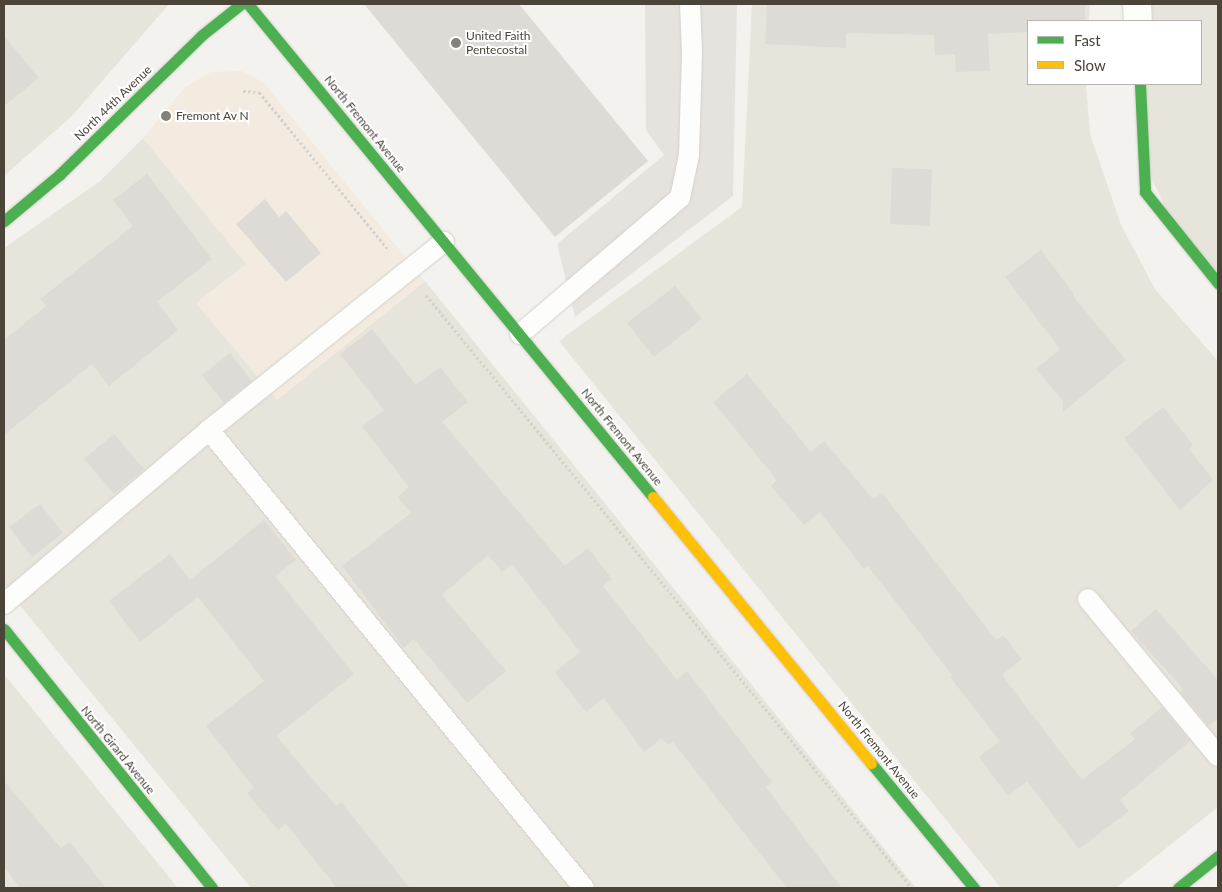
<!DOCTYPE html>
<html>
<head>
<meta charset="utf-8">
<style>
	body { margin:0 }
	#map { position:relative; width:1222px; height:892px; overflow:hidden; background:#f4f2ee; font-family:Lato,sans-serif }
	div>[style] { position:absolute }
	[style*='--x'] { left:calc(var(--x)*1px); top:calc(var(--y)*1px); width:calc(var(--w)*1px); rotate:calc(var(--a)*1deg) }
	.residential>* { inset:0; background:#e7e4dc }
	.commercial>* { inset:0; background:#f3ebdf }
	.parking>* { inset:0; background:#e6e3df }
	.building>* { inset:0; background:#dedbd6 }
	.path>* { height:3px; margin-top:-1.5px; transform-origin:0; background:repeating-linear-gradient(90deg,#d3d2cc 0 2.5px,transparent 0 5px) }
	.roads { filter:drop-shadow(0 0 1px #d2d0cb) drop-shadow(0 0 1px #d2d0cb) }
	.lane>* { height:20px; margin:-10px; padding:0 10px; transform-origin:10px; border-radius:10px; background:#fdfdfc }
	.street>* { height:28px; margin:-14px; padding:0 14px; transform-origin:14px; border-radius:14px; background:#fdfdfc }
	.fast>* { height:11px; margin:-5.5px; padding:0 5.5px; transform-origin:5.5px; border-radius:5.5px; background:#4caf50 }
	.slow>* { height:11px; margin:-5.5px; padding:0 5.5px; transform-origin:5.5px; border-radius:5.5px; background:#ffc107 }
	.dots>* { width:14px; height:14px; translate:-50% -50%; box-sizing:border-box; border:2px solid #fff; border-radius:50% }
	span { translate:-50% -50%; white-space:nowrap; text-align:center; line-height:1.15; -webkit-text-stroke:4px #fff; paint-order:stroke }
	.poi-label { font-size:12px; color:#4b4439 }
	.left { translate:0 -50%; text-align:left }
	.street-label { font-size:12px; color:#4b4439 }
	.frame { position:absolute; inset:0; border:5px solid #4b4439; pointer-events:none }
	.legend { position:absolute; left:1027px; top:20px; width:175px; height:65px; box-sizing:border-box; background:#fff; border:1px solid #b7b4b0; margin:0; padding:6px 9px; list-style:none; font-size:15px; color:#4b4439 }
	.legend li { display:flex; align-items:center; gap:10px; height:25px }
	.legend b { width:25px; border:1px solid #b7b4b0 }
</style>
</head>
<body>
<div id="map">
	<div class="residential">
		<div style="clip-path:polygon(4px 4px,169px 4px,72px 116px,4px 176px)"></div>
		<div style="clip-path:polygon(752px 4px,1090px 4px,1089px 21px,1028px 21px,1028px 84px,1086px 84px,1090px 134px,1121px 225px,1155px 289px,1218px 361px,1218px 807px,1116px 888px,1001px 888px,559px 341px,742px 207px)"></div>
		<div style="clip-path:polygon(1144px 4px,1218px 4px,1218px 278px,1169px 216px,1142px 157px,1138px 84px,1201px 84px,1201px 21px,1143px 21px)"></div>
		<div style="clip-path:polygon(143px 138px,247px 264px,277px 400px,425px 281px,916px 888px,251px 888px,4px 586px,4px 248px,99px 182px)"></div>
		<div style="clip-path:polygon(4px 674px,178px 888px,4px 888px)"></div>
	</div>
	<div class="commercial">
		<div style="clip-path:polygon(242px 71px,264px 83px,425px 281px,277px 400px,196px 303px,246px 264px,143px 138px,185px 87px,211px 72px)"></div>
	</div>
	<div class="parking">
		<div style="clip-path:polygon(645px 4px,737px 4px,733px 196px,575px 317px,557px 244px,664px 155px,646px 130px)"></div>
	</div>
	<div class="building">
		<div style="clip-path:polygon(364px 4px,519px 4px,648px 161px,555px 237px)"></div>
		<div style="clip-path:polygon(767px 4px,1085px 4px,1085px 21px,1028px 21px,1028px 32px,988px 34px,990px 71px,956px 72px,955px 54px,935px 55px,934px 35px,846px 33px,846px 48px,765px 44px)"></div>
		<div style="clip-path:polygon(4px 36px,39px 78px,4px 106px)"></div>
		<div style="clip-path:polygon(892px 168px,932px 169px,930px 226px,890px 224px)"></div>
		<div style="clip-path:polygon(147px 174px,212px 259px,157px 302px,178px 330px,109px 386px,92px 364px,4px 435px,4px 340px,46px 306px,40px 299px,133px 226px,113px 200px)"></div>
		<div style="clip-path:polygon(265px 199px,279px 217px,286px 211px,321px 253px,286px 282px,236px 224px)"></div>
		<div style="clip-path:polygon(1041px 250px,1074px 294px,1073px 296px,1126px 360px,1063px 412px,1063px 401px,1036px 369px,1060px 349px,1005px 277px)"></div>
		<div style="clip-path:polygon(675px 286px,702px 319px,654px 357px,627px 323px)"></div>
		<div style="clip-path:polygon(372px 329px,416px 385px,440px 367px,468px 402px,442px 422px,565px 566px,588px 548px,612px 579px,603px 586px,677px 680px,687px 671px,772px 782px,766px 787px,842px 888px,787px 888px,673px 742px,668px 745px,662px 738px,644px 752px,604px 698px,586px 712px,555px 672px,580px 652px,512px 564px,502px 572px,488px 555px,442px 595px,506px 671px,467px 703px,414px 639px,404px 648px,342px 566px,411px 513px,398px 497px,409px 487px,362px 426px,384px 410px,340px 354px)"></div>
		<div style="clip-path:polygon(230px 353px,252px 381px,224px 403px,202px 375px)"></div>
		<div style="clip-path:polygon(747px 374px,811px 452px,824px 441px,873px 499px,882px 493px,996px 640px,1003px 635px,1022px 659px,1002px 675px,1082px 780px,1135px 739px,1130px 734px,1162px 707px,1190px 741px,1120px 800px,1129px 811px,1079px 849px,1027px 781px,1008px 796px,979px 757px,1000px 741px,950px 677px,952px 675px,868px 566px,864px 569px,820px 512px,804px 525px,771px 486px,777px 480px,713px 402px)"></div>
		<div style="clip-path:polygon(1163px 407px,1193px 445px,1189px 449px,1213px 480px,1180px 510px,1124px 438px)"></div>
		<div style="clip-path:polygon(114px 434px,144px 469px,114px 494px,84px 459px)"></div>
		<div style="clip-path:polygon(40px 504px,63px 533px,32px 557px,9px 527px)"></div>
		<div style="clip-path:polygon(264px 520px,296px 560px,275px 576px,354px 674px,276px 736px,336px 806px,341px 802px,410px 888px,337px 888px,286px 824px,278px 830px,247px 793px,254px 788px,206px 726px,264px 681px,198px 597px,140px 642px,109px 601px,170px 554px,190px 580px)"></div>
		<div style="clip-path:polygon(1156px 609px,1218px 680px,1218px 718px,1209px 726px,1180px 692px,1183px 689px,1131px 631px)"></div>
		<div style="clip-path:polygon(4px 781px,61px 848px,70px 842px,106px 888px,20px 888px,4px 867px)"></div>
	</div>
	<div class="path">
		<div style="--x:243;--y:91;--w:16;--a:4"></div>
		<div style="--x:259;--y:92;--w:202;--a:50.6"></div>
		<div style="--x:426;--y:295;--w:767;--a:50.66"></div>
	</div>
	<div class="roads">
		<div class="lane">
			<div style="--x:520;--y:334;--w:210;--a:-40.4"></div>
			<div style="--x:680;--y:198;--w:44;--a:-78.2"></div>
			<div style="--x:689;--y:155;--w:102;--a:-88.3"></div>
			<div style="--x:692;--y:53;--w:49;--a:-92.3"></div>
			<div style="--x:209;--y:430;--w:592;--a:50.69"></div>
			<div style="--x:1088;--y:599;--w:204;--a:50.4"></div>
			<div style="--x:4;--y:604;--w:269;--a:-40.3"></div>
			<div style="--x:209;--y:430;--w:301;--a:-38.7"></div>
		</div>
		<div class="street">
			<div style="--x:1137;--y:4;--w:17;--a:87"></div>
		</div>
		<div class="fast">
			<div style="--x:248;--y:4;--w:638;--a:50.6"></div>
			<div style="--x:1140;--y:84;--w:108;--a:87.3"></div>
			<div style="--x:1145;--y:192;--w:117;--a:51.3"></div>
			<div style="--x:4;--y:221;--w:72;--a:-39.9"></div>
			<div style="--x:59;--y:175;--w:200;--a:-44.4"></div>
			<div style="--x:202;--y:35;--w:50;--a:-38.5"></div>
			<div style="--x:4;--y:629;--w:332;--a:51.2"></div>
			<div style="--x:871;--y:763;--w:162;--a:50.5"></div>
			<div style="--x:1178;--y:888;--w:51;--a:-38.7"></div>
		</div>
		<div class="slow">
			<div style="--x:653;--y:497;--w:344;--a:50.7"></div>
		</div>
	</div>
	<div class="dots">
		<div style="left:456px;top:43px;background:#868178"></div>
		<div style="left:166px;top:116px;background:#868178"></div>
	</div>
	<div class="poi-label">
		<span class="left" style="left:466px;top:43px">United Faith<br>Pentecostal</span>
		<span class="left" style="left:176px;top:116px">Fremont Av N</span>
	</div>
	<div class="street-label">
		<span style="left:113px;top:103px;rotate:-44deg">North 44th Avenue</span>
		<span style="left:365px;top:124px;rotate:51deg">North Fremont Avenue</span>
		<span style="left:622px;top:437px;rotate:51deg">North Fremont Avenue</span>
		<span style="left:118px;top:750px;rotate:51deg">North Girard Avenue</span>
		<span style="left:879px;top:750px;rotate:51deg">North Fremont Avenue</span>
	</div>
	<div class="frame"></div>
	<ul class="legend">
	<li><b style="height:6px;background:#4caf50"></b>Fast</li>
	<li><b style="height:6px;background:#ffc107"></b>Slow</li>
	</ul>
</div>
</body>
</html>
